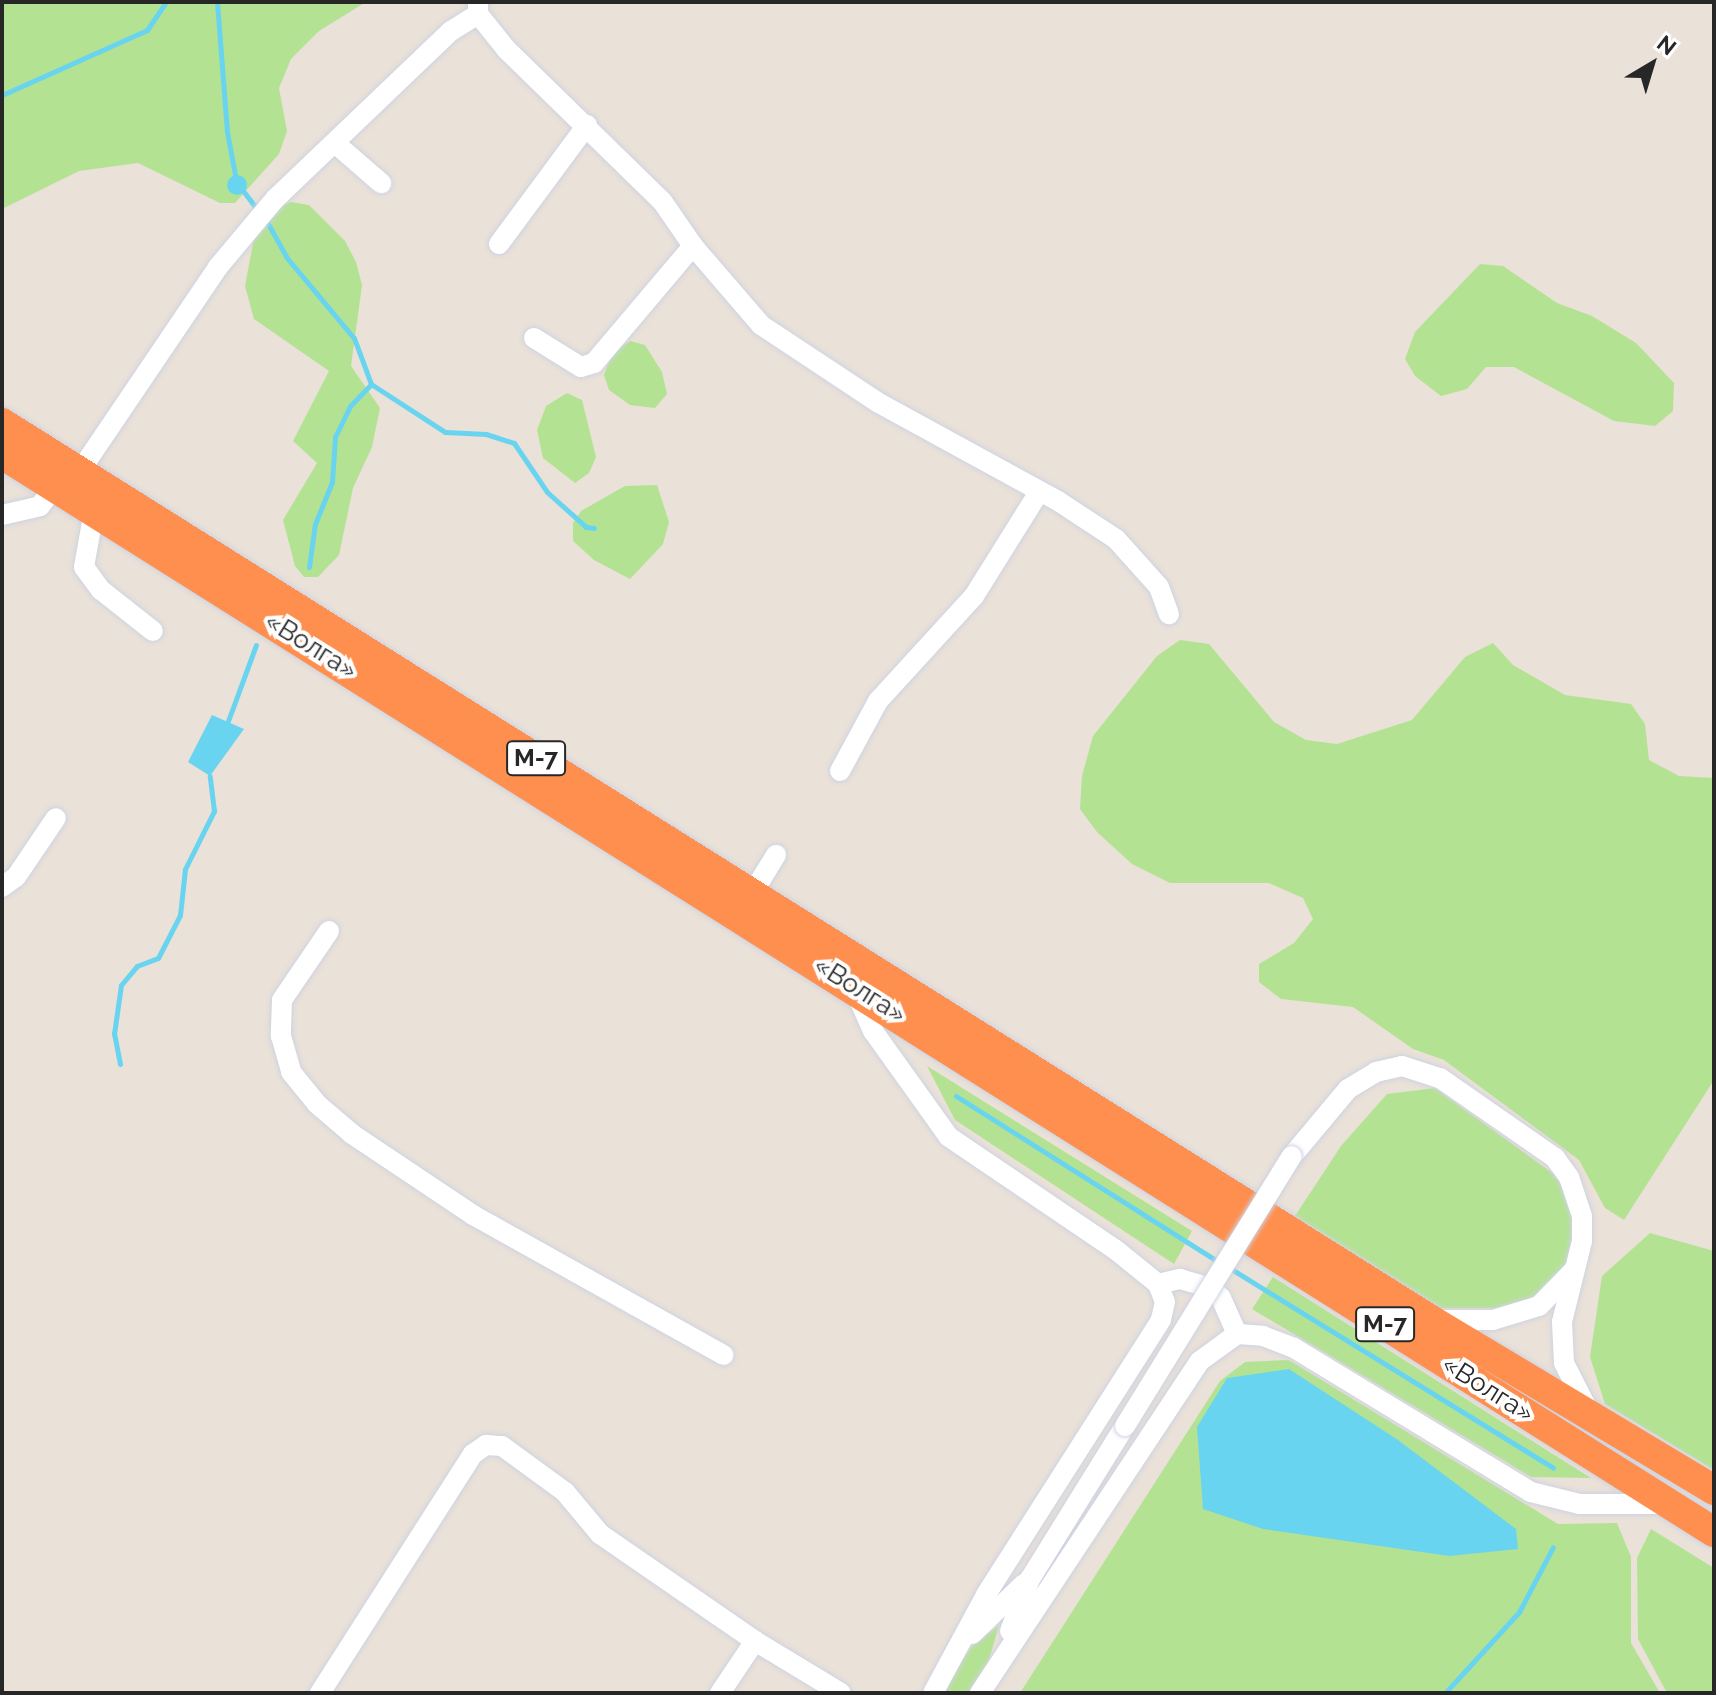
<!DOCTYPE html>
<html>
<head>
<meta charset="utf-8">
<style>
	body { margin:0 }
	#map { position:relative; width:1716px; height:1695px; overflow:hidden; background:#eae1d8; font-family:Raleway,sans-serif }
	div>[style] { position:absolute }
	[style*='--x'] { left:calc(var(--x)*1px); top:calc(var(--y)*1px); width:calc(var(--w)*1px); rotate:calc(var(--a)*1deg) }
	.green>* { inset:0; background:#b4e293 }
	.water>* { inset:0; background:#69d4ef }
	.round { border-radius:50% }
	.stream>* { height:5px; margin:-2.5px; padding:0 2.5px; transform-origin:2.5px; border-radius:2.5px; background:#69d4ef }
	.roads { filter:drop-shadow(0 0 2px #ced3e1) drop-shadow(0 0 2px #ced3e1) }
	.minor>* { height:20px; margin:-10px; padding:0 10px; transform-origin:10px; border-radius:10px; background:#fff }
	.highway>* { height:30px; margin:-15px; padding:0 15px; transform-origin:15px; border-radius:15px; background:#ff8f4f }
	.bridges { filter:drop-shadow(0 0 2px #ced3e1) drop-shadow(0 0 2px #ced3e1) }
	.minor-bridge>* { height:20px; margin:-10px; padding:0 10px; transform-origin:10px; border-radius:10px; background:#fff }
	span { translate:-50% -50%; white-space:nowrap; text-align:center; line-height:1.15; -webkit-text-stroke:8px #fff; paint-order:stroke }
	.shield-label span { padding:2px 6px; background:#fff; border:2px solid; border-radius:6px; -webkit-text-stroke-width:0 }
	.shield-label { font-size:24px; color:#272727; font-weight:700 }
	.street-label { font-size:26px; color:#272727 }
	.frame { position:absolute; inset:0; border:4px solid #272727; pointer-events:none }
	.north { position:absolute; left:1612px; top:24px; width:80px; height:80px; -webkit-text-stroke:6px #fff; paint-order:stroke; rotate:38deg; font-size:22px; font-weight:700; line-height:32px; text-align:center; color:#272727 }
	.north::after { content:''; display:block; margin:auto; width:28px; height:36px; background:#272727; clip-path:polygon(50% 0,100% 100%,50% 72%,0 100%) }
</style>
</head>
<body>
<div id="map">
	<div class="green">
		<div style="clip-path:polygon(2px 2px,366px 2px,319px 31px,291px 59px,279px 88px,287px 131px,279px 154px,235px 203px,220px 203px,138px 163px,79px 171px,2px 209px)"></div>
		<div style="clip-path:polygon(291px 202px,309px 205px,345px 241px,356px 262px,362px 285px,351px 366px,380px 408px,372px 447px,353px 488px,339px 555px,318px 577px,304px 577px,295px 566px,283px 520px,317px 463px,293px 441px,329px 371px,254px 319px,245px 286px,254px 238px,278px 207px)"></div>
		<div style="clip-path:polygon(1480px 264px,1503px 266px,1557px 303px,1592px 316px,1636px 343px,1674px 383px,1673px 411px,1655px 426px,1614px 421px,1514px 367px,1486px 367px,1467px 389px,1441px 396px,1415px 376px,1405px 359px,1415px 332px)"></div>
		<div style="clip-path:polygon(630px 341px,645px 345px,662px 372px,667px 394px,655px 408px,630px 405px,609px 390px,604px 375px,612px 353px)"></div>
		<div style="clip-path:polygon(567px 393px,582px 400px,596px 457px,589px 473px,575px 483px,543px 458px,537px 430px,546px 406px)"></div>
		<div style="clip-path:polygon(657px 485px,669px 522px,663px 544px,630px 579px,594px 560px,573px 541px,573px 523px,581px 511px,625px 486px)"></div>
		<div style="clip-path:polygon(1180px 640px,1209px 644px,1274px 722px,1306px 740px,1337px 744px,1412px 720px,1465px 657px,1493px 643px,1513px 665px,1565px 695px,1631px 704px,1645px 724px,1649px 760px,1679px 776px,1714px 778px,1714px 1080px,1624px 1220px,1605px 1208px,1579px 1160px,1444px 1060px,1413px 1049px,1353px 1007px,1281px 999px,1259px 982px,1259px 964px,1294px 943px,1313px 919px,1303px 898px,1269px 883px,1170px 883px,1132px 864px,1097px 832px,1080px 809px,1082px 776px,1093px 736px,1157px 656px)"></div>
		<div style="clip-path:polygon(927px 1066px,1192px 1231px,1174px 1264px,955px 1120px)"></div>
		<div style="clip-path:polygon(1435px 1088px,1558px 1177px,1575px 1215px,1569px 1263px,1535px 1297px,1495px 1308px,1437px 1308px,1293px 1219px,1341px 1146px,1387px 1094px)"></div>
		<div style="clip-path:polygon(1650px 1233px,1714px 1251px,1714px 1470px,1605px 1404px,1590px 1357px,1602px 1276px)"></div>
		<div style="clip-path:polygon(1273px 1277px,1591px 1478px,1531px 1477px,1252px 1309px)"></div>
		<div style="clip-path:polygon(1289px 1360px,1558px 1524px,1617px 1523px,1631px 1557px,1631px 1643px,1660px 1693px,1020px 1693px,1220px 1381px,1245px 1362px)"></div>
		<div style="clip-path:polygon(1651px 1529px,1714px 1568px,1714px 1693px,1667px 1693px,1638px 1639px,1637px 1558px)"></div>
		<div style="clip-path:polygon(999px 1625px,989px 1660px,969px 1693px,942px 1693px,971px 1647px)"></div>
	</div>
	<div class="water">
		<div class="round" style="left:227px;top:175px;width:20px;height:20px"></div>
		<div style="clip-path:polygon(212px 715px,244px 729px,210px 776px,188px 762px)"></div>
		<div style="clip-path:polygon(1289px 1369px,1398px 1440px,1516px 1529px,1518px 1549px,1449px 1556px,1263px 1529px,1203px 1509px,1197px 1427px,1227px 1378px)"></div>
	</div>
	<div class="stream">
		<div style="--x:217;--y:2;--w:130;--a:85.6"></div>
		<div style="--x:227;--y:132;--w:49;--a:79.4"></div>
		<div style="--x:2;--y:95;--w:159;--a:-24.1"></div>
		<div style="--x:147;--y:30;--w:34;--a:-56"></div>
		<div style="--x:244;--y:192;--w:21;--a:53"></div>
		<div style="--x:266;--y:220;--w:43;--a:61.1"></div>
		<div style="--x:287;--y:258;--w:104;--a:50.1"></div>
		<div style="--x:354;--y:338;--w:49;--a:69.7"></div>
		<div style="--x:309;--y:567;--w:43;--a:-82.1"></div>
		<div style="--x:315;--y:524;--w:45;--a:-68"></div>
		<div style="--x:332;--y:482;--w:45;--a:-86.2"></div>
		<div style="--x:335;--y:437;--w:34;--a:-64"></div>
		<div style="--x:350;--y:406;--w:30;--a:-46"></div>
		<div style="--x:371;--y:384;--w:88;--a:33"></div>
		<div style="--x:445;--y:432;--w:41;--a:2.8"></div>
		<div style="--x:486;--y:434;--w:29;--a:18"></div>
		<div style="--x:514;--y:443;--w:59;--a:56"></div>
		<div style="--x:547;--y:492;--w:52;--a:41.9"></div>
		<div style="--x:586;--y:527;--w:8;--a:7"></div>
		<div style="--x:228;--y:721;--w:81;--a:-69.8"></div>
		<div style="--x:120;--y:1064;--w:31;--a:-101"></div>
		<div style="--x:114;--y:1034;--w:49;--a:-81.9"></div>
		<div style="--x:121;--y:985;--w:25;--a:-50"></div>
		<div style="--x:137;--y:966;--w:22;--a:-21"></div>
		<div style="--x:158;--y:958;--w:48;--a:-62.9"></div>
		<div style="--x:180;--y:915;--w:46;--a:-83.8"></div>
		<div style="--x:185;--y:869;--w:65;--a:-63.4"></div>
		<div style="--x:214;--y:811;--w:35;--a:-97"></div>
		<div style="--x:956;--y:1096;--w:311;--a:32.3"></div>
		<div style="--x:1228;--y:1267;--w:382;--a:31.7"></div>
		<div style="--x:1445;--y:1693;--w:110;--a:-47.6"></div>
		<div style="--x:1519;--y:1612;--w:73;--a:-62.4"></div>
	</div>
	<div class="roads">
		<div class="minor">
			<div style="--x:478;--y:2;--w:12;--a:90"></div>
			<div style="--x:478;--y:14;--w:45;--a:51.3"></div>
			<div style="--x:506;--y:49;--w:218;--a:44.3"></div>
			<div style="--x:662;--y:201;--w:55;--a:55.4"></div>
			<div style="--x:693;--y:246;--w:104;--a:49.3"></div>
			<div style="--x:761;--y:325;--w:141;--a:33.5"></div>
			<div style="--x:879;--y:403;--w:204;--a:28.7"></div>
			<div style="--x:1058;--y:501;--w:69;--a:33.2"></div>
			<div style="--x:1116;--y:539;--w:64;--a:48.1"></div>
			<div style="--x:1159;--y:587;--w:29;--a:70"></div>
			<div style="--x:336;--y:144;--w:60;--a:40.9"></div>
			<div style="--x:499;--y:244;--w:148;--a:-53.5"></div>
			<div style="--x:534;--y:338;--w:55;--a:31.7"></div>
			<div style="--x:581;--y:367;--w:14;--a:-17"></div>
			<div style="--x:594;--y:363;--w:153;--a:-49.8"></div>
			<div style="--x:80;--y:471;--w:246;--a:-55.9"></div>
			<div style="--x:218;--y:267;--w:89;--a:-50"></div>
			<div style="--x:275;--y:199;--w:243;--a:-43.7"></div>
			<div style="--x:451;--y:31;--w:32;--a:-32"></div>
			<div style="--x:94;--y:511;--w:57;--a:100.1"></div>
			<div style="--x:84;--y:567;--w:29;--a:54"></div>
			<div style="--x:101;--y:590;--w:66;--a:38.3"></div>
			<div style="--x:2;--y:515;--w:39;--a:-13"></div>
			<div style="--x:40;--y:506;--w:25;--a:-53"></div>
			<div style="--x:840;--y:771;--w:80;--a:-61.5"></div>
			<div style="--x:878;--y:701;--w:142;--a:-47.6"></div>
			<div style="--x:974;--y:596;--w:123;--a:-58"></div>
			<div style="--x:2;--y:887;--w:17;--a:-36"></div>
			<div style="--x:16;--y:877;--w:71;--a:-55.9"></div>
			<div style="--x:752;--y:894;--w:46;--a:-58.4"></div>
			<div style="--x:329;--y:931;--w:83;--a:124.3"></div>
			<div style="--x:282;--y:1000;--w:36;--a:92"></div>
			<div style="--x:281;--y:1036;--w:37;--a:74"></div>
			<div style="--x:291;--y:1072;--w:41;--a:50.9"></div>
			<div style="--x:317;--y:1104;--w:46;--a:40.6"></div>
			<div style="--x:352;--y:1134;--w:146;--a:33.8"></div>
			<div style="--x:473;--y:1215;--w:287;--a:29.2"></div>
			<div style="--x:856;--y:993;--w:42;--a:65.9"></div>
			<div style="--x:873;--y:1031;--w:130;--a:54.4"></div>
			<div style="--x:949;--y:1137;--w:202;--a:34.1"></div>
			<div style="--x:1116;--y:1250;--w:54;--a:39"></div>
			<div style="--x:1158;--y:1284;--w:19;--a:69"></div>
			<div style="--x:1165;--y:1302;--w:18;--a:103"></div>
			<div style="--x:1161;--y:1320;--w:326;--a:122.5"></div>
			<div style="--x:986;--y:1595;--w:111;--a:118.4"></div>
			<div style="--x:1292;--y:1156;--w:87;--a:-50.1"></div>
			<div style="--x:1348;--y:1089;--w:33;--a:-31"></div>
			<div style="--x:1376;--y:1072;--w:27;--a:-13"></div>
			<div style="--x:1402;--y:1066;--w:40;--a:18"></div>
			<div style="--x:1440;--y:1078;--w:140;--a:34.8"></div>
			<div style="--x:1555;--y:1158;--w:24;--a:54"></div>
			<div style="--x:1569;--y:1177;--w:41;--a:71.6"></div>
			<div style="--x:1582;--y:1216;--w:25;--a:90"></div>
			<div style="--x:1582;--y:1241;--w:83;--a:103.9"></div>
			<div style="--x:1562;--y:1322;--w:41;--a:87.2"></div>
			<div style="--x:1564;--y:1363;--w:57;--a:63"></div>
			<div style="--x:1158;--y:1284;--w:23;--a:-13"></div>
			<div style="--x:1180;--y:1279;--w:32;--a:16"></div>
			<div style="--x:1211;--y:1288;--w:14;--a:45"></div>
			<div style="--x:1221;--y:1298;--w:39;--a:66"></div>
			<div style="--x:1435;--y:1320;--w:58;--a:0"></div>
			<div style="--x:1493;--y:1320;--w:48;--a:-16.9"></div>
			<div style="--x:1539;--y:1306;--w:50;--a:-45.8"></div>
			<div style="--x:1010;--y:1631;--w:56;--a:-69"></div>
			<div style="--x:1030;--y:1579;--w:180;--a:-58.2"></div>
			<div style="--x:972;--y:1634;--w:72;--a:-43.9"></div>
			<div style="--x:320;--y:1693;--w:284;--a:-57.4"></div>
			<div style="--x:473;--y:1454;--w:16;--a:-35"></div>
			<div style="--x:486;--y:1445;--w:16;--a:4"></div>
			<div style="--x:502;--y:1446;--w:78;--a:36.1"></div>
			<div style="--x:565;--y:1492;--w:55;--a:50.2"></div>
			<div style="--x:600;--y:1534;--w:188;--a:34.6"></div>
			<div style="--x:720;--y:1693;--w:63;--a:-56.1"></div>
			<div style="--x:755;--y:1641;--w:100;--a:31.2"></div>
			<div style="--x:980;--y:1693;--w:398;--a:-56.5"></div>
			<div style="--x:1200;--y:1361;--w:46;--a:-36.1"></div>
			<div style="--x:1237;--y:1334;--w:26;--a:4"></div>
			<div style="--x:1263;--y:1336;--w:33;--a:21"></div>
			<div style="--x:1294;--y:1348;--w:277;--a:31.3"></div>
			<div style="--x:1531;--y:1492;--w:50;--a:13.8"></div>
			<div style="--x:1580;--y:1504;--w:88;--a:0"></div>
		</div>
		<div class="highway">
			<div style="--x:2;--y:423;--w:1687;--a:32.12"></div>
			<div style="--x:1431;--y:1320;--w:330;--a:31"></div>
			<div style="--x:2;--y:454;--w:2023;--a:32.2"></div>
		</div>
	</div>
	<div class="bridges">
		<div class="minor-bridge">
			<div style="--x:1125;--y:1426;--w:317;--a:-58.3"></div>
		</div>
	</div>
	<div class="shield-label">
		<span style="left:536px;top:758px">М-7</span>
		<span style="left:1385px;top:1324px">М-7</span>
	</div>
	<div class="street-label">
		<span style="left:311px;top:646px;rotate:32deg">«Волга»</span>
		<span style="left:860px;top:990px;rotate:32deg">«Волга»</span>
		<span style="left:1488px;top:1389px;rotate:32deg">«Волга»</span>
	</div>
	<div class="frame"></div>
	<div class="north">N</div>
</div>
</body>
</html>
